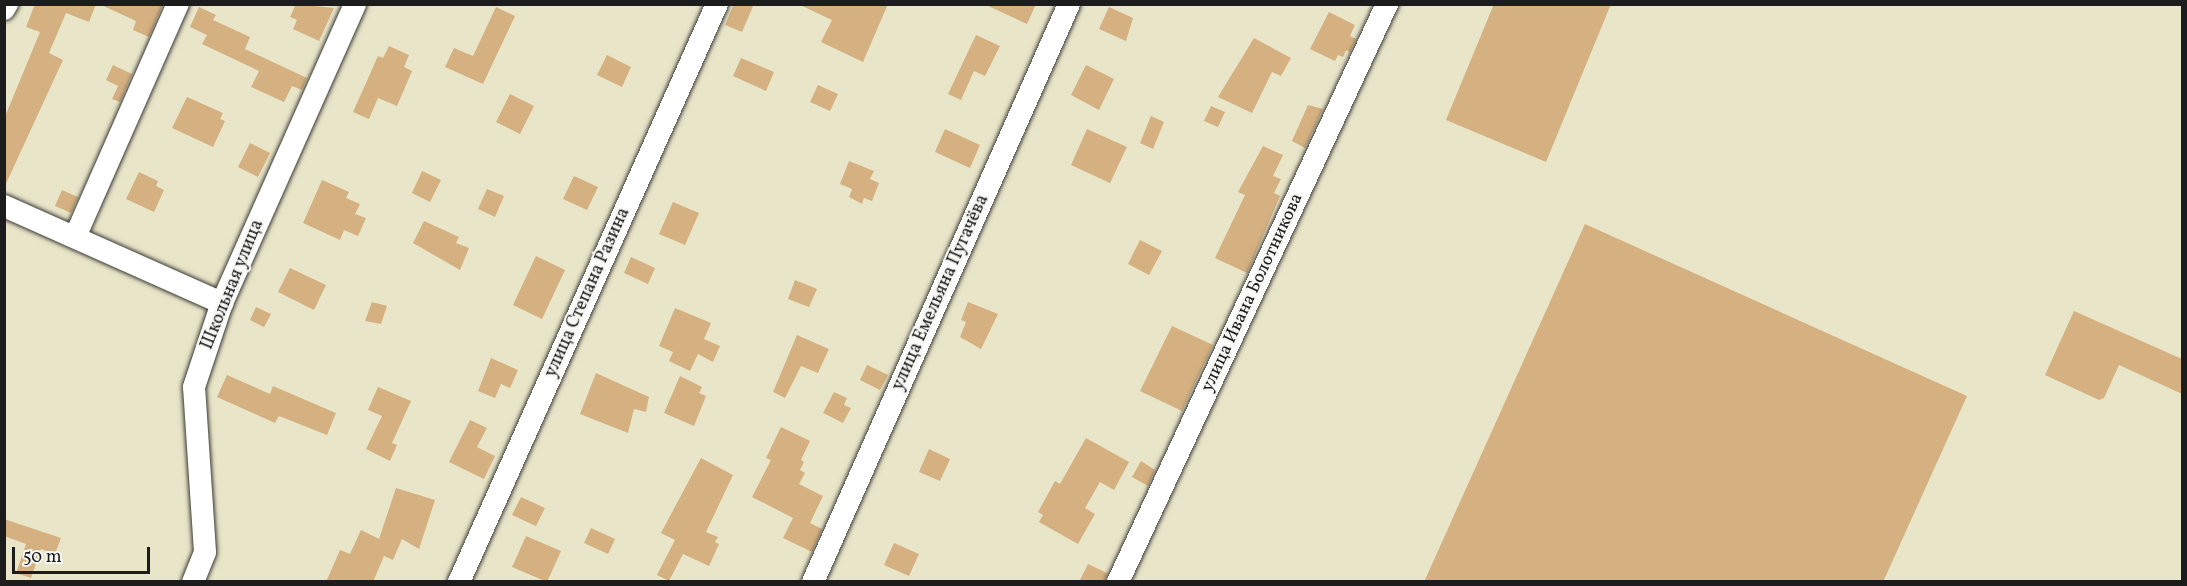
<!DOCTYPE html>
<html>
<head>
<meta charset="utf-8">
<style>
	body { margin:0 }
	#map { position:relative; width:2187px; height:586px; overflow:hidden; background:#e9e5c9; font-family:Vollkorn,serif }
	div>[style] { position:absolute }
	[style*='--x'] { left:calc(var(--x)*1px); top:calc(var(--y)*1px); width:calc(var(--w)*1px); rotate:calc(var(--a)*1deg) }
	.building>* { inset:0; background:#d5b181 }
	.roads { filter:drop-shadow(0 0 2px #3b3a36) drop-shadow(0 0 2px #3b3a36) }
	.minor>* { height:22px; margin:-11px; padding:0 11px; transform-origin:11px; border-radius:11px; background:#fff }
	span { translate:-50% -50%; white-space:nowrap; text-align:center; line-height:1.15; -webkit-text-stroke:4.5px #f6f6f2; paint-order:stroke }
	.street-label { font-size:18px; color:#1c1c1c }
	.frame { position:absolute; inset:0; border:6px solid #1c1c1c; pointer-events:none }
	.scale { position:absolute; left:12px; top:547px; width:138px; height:27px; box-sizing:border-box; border:3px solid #1c1c1c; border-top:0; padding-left:8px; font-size:18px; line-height:21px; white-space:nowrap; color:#1c1c1c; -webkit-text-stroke:4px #f6f6f2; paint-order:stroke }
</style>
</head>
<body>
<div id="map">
	<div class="building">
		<div style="clip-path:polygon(35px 4px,96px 4px,89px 22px,66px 13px,49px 53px,63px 60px,4px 188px,4px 119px,40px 32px,26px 27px)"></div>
		<div style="clip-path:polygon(99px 4px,163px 4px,149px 37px,133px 30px,136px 21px)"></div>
		<div style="clip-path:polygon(296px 4px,334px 8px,319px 41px,293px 29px,297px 20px,290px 17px)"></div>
		<div style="clip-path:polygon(734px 4px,754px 4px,742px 32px,725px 25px)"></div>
		<div style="clip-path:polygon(798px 4px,888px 4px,863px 62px,821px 42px,832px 20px)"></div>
		<div style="clip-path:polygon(984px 4px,1036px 4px,1027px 24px)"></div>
		<div style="clip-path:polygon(1494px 4px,1611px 4px,1546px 162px,1446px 120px)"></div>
		<div style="clip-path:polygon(199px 7px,216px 15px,213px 20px,250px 37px,245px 49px,307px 78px,302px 90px,292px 86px,284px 102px,251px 87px,259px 71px,202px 44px,207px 35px,190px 27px)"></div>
		<div style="clip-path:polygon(496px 7px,515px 16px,483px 84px,445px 67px,454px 48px,473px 56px)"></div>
		<div style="clip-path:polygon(1109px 7px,1133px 18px,1126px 41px,1099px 29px)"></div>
		<div style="clip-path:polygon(1329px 12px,1355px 25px,1350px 36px,1356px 39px,1350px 52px,1346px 50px,1343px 57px,1338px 55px,1335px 61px,1310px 49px)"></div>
		<div style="clip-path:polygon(976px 35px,1000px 46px,985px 76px,974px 71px,961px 100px,948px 94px)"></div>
		<div style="clip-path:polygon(1254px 38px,1291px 58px,1281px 76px,1272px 72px,1252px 113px,1218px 97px)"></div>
		<div style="clip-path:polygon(389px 46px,409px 55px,404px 67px,412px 71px,397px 106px,378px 98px,369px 119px,353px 112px,378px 56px,383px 58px)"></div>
		<div style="clip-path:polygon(607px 55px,631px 67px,622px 87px,597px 75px)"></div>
		<div style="clip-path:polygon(741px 58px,774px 72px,766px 91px,733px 76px)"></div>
		<div style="clip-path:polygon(113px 65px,132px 74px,120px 102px,112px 99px,118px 86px,106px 80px)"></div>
		<div style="clip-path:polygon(1086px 65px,1114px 79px,1099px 110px,1071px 95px)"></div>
		<div style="clip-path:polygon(818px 85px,838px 94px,830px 111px,810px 102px)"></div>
		<div style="clip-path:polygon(510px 94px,534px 106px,520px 134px,496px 122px)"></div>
		<div style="clip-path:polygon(187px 97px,223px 113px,220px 119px,225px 121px,213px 147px,172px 128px)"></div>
		<div style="clip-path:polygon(1308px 105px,1323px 109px,1305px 148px,1292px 141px)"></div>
		<div style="clip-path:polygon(1211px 106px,1225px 112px,1218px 127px,1204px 121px)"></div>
		<div style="clip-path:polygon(1151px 116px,1164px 122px,1153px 149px,1140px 143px)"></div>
		<div style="clip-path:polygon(945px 129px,980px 145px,970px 168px,935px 152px)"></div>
		<div style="clip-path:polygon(1087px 129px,1127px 147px,1110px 183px,1071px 165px)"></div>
		<div style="clip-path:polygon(250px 143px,270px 153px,258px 177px,238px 167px)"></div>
		<div style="clip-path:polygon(1263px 146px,1283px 155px,1273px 176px,1281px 179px,1274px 193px,1280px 196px,1247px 273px,1215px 258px,1245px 195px,1238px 192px)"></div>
		<div style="clip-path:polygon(849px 161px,874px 171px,870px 179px,879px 183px,872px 201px,864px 198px,862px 204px,849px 197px,852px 189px,840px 184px)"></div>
		<div style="clip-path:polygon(422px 171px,441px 180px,430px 202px,412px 193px)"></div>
		<div style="clip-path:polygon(139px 172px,158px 181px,156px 186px,164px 190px,154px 212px,126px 199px)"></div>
		<div style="clip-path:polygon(574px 176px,598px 187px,587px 210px,563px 199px)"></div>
		<div style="clip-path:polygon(322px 180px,349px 192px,346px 198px,360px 204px,355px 214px,366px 218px,358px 236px,344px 230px,340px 240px,303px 223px)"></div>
		<div style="clip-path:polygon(487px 189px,504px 196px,495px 217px,478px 209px)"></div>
		<div style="clip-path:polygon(62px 190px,78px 197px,71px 213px,55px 206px)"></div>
		<div style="clip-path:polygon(673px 202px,699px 213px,685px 245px,659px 234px)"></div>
		<div style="clip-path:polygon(424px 221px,459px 237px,456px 243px,469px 248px,460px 270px,413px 243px)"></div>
		<div style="clip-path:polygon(1585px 224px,1967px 396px,1883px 582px,1424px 582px)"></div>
		<div style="clip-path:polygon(1140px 240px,1162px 251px,1149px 275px,1128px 264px)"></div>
		<div style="clip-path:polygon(536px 256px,565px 270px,542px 319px,513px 305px)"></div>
		<div style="clip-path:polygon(631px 257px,655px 268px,648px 284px,624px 273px)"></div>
		<div style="clip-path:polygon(290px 268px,326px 285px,314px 310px,278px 292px)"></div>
		<div style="clip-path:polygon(795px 280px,817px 289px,809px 307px,788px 299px)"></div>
		<div style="clip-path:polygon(372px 302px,387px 306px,381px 324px,365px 321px)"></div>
		<div style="clip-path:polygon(968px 302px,998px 314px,981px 349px,960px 337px,966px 322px,961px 320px)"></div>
		<div style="clip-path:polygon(256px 307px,271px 314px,264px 327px,250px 320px)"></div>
		<div style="clip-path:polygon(675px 308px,711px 323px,704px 339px,720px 346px,713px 362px,698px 354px,690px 371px,669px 361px,673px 352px,659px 346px)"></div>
		<div style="clip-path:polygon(2074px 311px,2182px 359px,2182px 394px,2119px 365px,2104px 398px,2099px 400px,2045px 375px)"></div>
		<div style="clip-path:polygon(1172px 326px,1213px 345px,1182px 411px,1140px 391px)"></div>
		<div style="clip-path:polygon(797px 335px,829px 349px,818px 373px,801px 366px,785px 398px,773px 392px)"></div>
		<div style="clip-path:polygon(491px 358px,518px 370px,510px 388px,501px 384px,495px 398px,478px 391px)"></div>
		<div style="clip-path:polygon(867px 365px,888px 375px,880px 390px,860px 380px)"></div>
		<div style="clip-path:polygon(596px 373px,649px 397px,646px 412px,634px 409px,628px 433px,580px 414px)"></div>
		<div style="clip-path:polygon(227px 375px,270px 394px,273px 386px,336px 413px,327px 435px,279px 416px,275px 423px,217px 397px)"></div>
		<div style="clip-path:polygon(680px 376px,702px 387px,699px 393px,706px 396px,694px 426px,664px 413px)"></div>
		<div style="clip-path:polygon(378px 387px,411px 401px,392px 443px,397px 445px,390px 461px,366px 449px,382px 416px,368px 410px)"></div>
		<div style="clip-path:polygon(834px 392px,847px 398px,844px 405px,851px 408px,843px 423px,823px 413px)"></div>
		<div style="clip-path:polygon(470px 420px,487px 428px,477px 447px,495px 456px,484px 479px,449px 462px)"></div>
		<div style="clip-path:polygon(781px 427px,810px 441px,801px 460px,804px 462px,800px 470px,805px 473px,799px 484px,823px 496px,810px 523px,822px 529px,812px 552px,783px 538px,793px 518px,752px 497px,771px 460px,766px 458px)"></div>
		<div style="clip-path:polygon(1086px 438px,1129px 462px,1114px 490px,1100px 482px,1085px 508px,1095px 514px,1078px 544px,1039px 522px,1043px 515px,1038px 512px,1055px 481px,1060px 484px)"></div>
		<div style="clip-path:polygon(929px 449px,950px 459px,940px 481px,919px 472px)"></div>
		<div style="clip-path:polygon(701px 458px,733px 475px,706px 532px,718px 537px,715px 542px,719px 544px,709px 566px,683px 554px,669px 581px,657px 575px,675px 540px,661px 533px)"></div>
		<div style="clip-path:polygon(1141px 461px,1155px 470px,1148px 486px,1132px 477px)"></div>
		<div style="clip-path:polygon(396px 488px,435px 500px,419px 549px,402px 539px,393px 560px,384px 556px,373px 582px,326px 582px,340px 550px,350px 554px,361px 530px,379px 539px)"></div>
		<div style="clip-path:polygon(521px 497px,545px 508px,536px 526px,512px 515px)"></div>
		<div style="clip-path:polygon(4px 519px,61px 538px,55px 554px,41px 549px,31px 578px,16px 573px,26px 544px,4px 536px)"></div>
		<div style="clip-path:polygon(591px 528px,615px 539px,608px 554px,584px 543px)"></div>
		<div style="clip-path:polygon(526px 536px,561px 551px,547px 582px,512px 567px)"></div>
		<div style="clip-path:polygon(894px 543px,919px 554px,909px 576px,884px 565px)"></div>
		<div style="clip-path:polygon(1088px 564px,1107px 573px,1105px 582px,1079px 582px)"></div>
	</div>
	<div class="roads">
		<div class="minor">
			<div style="--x:4;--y:9;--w:6;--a:-59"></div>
			<div style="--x:4;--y:206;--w:239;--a:24"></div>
			<div style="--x:75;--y:237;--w:255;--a:-66.2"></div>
			<div style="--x:193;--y:582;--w:32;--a:-68"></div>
			<div style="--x:205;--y:552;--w:165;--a:-93.8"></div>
			<div style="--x:194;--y:387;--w:89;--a:-71.6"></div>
			<div style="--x:222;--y:303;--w:327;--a:-66"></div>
			<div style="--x:459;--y:582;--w:633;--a:-65.95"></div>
			<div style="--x:813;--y:582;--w:632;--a:-66.11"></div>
			<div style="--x:1118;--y:582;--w:638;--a:-65.04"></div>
		</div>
	</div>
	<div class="street-label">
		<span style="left:233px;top:285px;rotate:-68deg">Школьная улица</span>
		<span style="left:588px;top:293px;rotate:-66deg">улица Степана Разина</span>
		<span style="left:941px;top:293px;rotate:-66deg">улица Емельяна Пугачёва</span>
		<span style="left:1253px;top:293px;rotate:-65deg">улица Ивана Болотникова</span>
	</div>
	<div class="frame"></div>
	<div class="scale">50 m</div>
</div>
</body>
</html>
